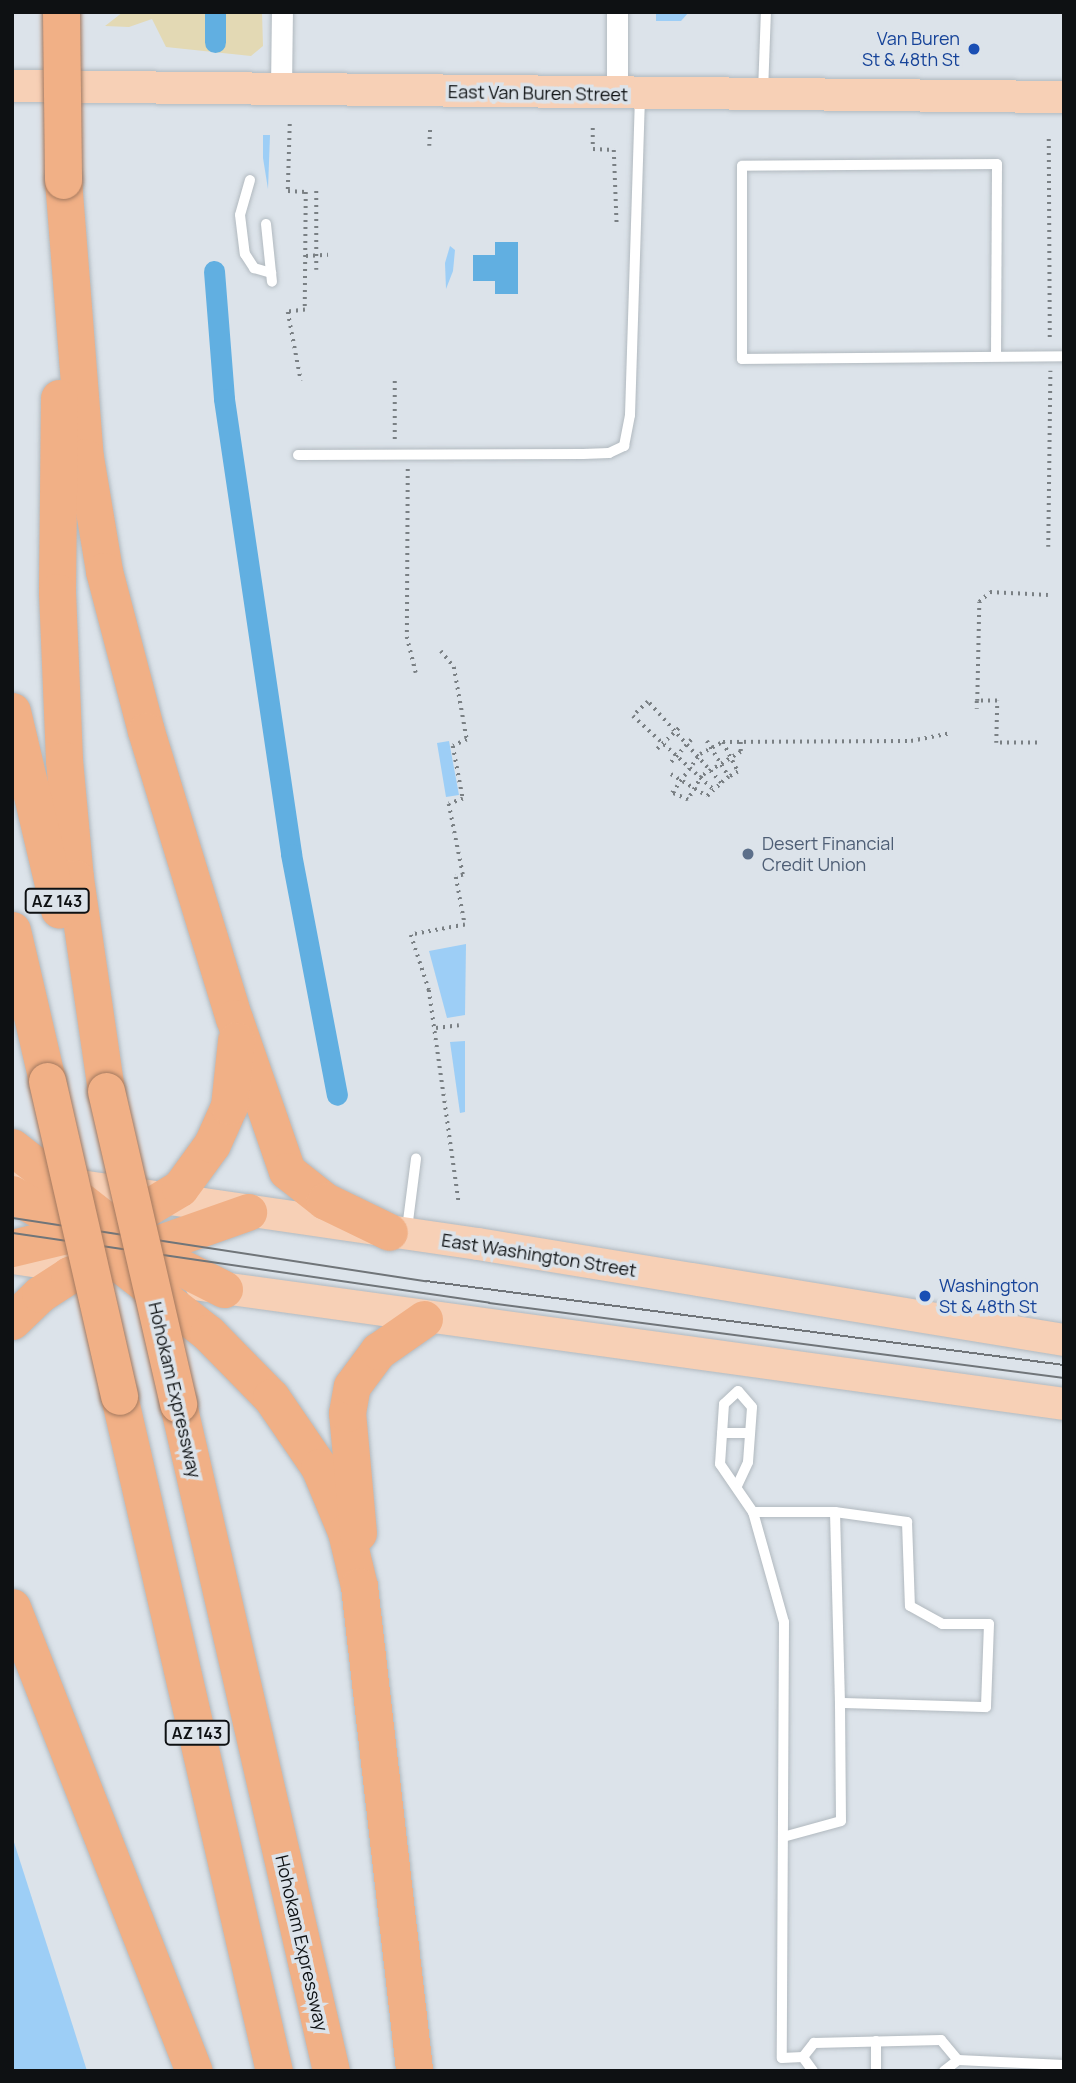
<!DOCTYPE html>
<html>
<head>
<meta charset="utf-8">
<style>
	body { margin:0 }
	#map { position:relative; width:1076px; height:2083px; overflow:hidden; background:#dce3ea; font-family:Manrope,sans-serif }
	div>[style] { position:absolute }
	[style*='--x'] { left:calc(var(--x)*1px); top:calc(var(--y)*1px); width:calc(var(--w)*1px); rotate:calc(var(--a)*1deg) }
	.green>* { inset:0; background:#9dcef6 }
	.sand>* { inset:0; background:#e3d9b4 }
	.water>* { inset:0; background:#61afe1 }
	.canal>* { height:21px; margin:-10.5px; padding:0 10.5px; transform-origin:10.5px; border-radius:10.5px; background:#61afe1 }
	.path>* { height:3.5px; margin-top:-1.75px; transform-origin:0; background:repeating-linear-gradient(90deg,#7a8084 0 2px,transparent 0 7px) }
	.roads { filter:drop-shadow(0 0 2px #b1b9bf) drop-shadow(0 0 2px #b1b9bf) }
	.lane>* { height:10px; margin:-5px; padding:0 5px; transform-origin:5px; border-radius:5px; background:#fff }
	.street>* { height:21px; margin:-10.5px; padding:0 10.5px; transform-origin:10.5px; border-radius:10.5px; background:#fff }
	.primary>* { height:32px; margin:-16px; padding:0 16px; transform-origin:16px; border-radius:16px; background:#f7d0b6 }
	.highway>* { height:37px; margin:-18.5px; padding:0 18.5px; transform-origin:18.5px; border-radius:18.5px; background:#f1b086 }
	.tram>* { height:2px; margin:-1px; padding:0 1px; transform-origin:1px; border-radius:1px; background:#707579 }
	.bridges { filter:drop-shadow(0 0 2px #a2785e) drop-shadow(0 0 2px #a2785e) }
	.highway-bridge>* { height:37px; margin:-18.5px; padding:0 18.5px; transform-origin:18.5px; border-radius:18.5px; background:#f1b086 }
	.dots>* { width:19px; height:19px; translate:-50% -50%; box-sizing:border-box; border:4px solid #dce3ea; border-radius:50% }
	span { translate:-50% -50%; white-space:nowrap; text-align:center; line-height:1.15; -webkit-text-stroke:7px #dce3ea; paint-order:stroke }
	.shield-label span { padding:2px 5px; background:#dce3ea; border:2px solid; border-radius:5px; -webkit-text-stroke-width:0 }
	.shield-label { font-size:16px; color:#0e1113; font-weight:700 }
	.transit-label { font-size:18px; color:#164399 }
	.right { translate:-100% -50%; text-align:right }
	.left { translate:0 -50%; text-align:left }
	.street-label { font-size:18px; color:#0e1113 }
	.service-label { font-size:18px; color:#4e5e75 }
	.frame { position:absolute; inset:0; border:14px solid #0e1113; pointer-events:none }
</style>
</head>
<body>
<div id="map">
	<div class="green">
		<div style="clip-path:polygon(656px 12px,689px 12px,681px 21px,656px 21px)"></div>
		<div style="clip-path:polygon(263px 135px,270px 135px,268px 189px,263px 158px)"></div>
		<div style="clip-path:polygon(450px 246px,455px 250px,453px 271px,446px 289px,445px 263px)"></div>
		<div style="clip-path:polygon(449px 741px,459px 795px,446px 797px,437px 743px)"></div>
		<div style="clip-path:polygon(466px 944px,465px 1015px,447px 1018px,429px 951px)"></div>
		<div style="clip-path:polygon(465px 1041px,465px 1112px,460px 1113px,450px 1042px)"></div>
		<div style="clip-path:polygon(12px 1836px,69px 2014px,87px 2071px,12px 2071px)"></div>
	</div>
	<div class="sand">
		<div style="clip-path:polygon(123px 12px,262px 12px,263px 46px,251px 56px,166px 47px,152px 19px,129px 27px,105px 26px)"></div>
	</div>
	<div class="water">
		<div style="clip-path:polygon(495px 242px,518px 242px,518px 294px,495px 294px,495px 281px,473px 281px,473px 255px,495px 255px)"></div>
	</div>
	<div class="canal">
		<div style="--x:215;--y:12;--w:30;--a:90"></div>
		<div style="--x:214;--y:271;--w:128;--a:85.5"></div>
		<div style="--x:224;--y:399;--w:460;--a:81.6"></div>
		<div style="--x:291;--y:854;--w:245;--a:79.2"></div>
	</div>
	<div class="path">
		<div style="--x:290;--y:124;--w:67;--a:91.7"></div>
		<div style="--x:288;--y:191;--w:18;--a:3"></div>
		<div style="--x:306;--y:192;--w:118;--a:90.5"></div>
		<div style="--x:305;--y:310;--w:17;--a:173"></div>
		<div style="--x:288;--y:312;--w:70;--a:79.3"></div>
		<div style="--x:593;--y:128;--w:21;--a:90"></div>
		<div style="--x:593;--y:149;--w:21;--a:3"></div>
		<div style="--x:614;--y:150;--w:77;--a:87.8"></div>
		<div style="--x:1049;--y:139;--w:203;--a:89.7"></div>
		<div style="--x:429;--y:146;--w:20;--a:-87"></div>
		<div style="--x:306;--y:256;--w:22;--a:-3"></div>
		<div style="--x:316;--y:270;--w:80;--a:-90"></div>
		<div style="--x:395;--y:381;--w:61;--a:90"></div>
		<div style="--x:408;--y:469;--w:168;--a:90.3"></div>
		<div style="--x:407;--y:637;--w:37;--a:76"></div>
		<div style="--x:1048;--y:547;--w:176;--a:-89.3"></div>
		<div style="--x:441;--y:651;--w:21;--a:51"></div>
		<div style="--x:454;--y:667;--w:74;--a:79.9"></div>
		<div style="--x:467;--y:740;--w:15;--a:157"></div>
		<div style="--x:453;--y:746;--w:54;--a:79.3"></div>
		<div style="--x:463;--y:799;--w:15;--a:160"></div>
		<div style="--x:449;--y:804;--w:72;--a:78.8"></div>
		<div style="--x:463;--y:875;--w:7;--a:164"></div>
		<div style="--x:456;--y:877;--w:49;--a:79.4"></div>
		<div style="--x:465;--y:925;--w:55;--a:169.5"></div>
		<div style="--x:411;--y:935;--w:58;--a:71.9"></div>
		<div style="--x:429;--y:990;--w:215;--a:82"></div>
		<div style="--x:977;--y:701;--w:8;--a:90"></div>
		<div style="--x:707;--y:741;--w:42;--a:58.6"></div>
		<div style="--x:729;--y:777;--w:10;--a:143"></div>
		<div style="--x:723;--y:742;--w:34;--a:63"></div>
		<div style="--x:738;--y:772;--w:10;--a:151"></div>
		<div style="--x:741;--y:742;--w:10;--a:90"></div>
		<div style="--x:741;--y:752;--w:46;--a:148.4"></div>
		<div style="--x:702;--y:776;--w:28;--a:120"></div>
		<div style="--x:688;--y:800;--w:17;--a:-156"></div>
		<div style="--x:672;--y:793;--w:48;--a:-54.3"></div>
		<div style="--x:700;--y:754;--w:26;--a:-28"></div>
		<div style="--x:723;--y:742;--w:188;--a:-0.3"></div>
		<div style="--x:911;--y:741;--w:41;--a:-11.3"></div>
		<div style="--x:1037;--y:743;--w:41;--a:180"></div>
		<div style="--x:996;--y:743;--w:42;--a:-88.6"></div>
		<div style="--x:997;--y:701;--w:20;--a:180"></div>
		<div style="--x:977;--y:701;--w:99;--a:-88.8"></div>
		<div style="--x:979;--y:602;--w:15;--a:-42"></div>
		<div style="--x:990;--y:592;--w:58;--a:3"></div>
		<div style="--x:657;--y:749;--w:33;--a:-44"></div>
		<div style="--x:671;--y:762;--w:31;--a:-48"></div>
		<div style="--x:671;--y:774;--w:42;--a:31.4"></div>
		<div style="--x:707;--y:796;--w:19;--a:-43"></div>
		<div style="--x:721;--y:783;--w:109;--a:-132"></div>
		<div style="--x:648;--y:702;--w:21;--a:137"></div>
		<div style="--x:633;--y:716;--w:108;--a:42.4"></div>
		<div style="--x:436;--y:1028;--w:23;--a:-7"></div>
	</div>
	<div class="roads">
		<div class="lane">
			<div style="--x:763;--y:92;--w:80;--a:-87.9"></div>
			<div style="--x:250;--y:180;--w:36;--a:106"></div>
			<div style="--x:240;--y:215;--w:39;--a:83"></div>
			<div style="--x:245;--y:254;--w:17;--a:57"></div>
			<div style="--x:254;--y:268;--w:18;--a:16"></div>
			<div style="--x:266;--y:224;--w:58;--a:84.1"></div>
			<div style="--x:996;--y:356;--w:192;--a:-89.7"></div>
			<div style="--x:997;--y:164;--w:255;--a:179.6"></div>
			<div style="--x:742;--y:166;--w:193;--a:90"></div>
			<div style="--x:742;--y:359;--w:322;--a:-0.5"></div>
			<div style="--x:298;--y:455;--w:285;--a:-0.2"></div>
			<div style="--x:583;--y:454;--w:26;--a:-2"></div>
			<div style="--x:609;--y:453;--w:17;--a:-25"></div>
			<div style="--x:624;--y:446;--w:32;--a:-79"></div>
			<div style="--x:630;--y:415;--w:318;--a:-88.2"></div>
			<div style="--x:407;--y:1229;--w:71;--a:-82.7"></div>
			<div style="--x:722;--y:1433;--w:28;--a:0"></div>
			<div style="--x:737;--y:1486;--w:26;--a:-65"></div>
			<div style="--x:748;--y:1462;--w:55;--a:-85.8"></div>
			<div style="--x:752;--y:1407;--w:21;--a:-131"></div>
			<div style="--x:738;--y:1391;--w:19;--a:137"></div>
			<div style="--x:724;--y:1404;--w:60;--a:93.8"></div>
			<div style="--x:720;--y:1464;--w:58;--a:55.5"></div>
			<div style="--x:753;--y:1512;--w:114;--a:74.3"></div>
			<div style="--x:784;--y:1622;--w:436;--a:90.3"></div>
			<div style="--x:782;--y:2058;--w:21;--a:-3"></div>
			<div style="--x:753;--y:1512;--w:82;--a:0"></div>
			<div style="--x:835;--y:1512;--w:73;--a:7.9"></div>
			<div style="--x:907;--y:1522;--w:84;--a:88"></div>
			<div style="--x:910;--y:1606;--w:37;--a:29"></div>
			<div style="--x:942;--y:1624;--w:47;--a:0"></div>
			<div style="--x:989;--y:1624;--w:83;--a:92.1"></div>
			<div style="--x:986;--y:1707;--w:146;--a:-178.4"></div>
			<div style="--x:840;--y:1703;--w:191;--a:-91.5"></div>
			<div style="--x:783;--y:1837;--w:60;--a:-15.4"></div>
			<div style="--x:841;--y:1821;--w:118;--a:-90.5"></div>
			<div style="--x:813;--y:2071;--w:17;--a:-126"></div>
			<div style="--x:803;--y:2057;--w:18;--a:-52"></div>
			<div style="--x:814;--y:2043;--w:127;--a:-1.4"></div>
			<div style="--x:941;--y:2040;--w:26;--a:50"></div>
			<div style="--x:876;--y:2071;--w:30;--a:-90"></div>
			<div style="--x:944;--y:2071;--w:18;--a:-38"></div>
			<div style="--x:958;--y:2060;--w:106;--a:2.7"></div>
		</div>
		<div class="street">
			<div style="--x:281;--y:89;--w:77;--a:-89.3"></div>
			<div style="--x:617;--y:94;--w:82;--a:-90"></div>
		</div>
		<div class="primary">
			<div style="--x:12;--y:86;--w:1052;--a:0.6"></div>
			<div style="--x:12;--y:1176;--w:471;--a:8.3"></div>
			<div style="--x:478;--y:1244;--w:594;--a:9.3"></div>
			<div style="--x:12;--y:1258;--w:83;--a:8.3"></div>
			<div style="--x:201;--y:1285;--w:871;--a:7.85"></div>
		</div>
		<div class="highway">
			<div style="--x:63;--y:180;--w:278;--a:85.5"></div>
			<div style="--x:85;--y:457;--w:116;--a:80.5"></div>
			<div style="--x:104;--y:571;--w:165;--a:75.3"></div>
			<div style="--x:146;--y:731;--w:300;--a:73"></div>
			<div style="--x:234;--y:1018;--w:162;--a:70.9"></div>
			<div style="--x:287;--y:1171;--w:48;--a:38.3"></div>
			<div style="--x:325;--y:1201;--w:71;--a:25.8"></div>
			<div style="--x:59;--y:398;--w:194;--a:90.6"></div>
			<div style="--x:57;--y:592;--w:168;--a:87.6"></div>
			<div style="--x:64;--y:760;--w:119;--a:84.7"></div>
			<div style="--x:75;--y:878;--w:215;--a:81.7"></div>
			<div style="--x:12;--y:711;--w:204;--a:76.7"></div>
			<div style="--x:12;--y:930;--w:155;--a:76.9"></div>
			<div style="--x:12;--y:1147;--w:162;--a:38"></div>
			<div style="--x:140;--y:1247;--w:94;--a:26.6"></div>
			<div style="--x:12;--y:1194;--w:78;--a:29.8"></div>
			<div style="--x:80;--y:1233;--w:162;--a:38"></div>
			<div style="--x:208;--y:1333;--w:90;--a:45.5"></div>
			<div style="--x:271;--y:1397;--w:85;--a:55.6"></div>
			<div style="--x:319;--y:1467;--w:70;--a:67.4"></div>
			<div style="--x:346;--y:1532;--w:56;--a:76.5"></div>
			<div style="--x:359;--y:1586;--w:488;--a:83.5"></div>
			<div style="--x:12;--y:1248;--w:116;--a:-13.4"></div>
			<div style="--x:125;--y:1221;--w:64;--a:-31"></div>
			<div style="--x:180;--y:1188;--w:54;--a:-54"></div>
			<div style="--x:212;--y:1144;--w:42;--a:-65.9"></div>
			<div style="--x:229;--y:1106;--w:66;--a:-83.9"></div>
			<div style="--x:12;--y:1321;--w:39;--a:-44"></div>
			<div style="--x:40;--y:1294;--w:35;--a:-33"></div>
			<div style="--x:69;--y:1275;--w:190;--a:-19.4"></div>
			<div style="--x:119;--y:1396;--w:693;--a:77.07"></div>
			<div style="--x:178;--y:1404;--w:684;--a:77.08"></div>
			<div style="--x:358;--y:1533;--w:121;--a:-95.2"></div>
			<div style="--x:347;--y:1413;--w:27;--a:-80"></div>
			<div style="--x:352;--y:1386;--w:44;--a:-53.4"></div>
			<div style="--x:378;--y:1351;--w:56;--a:-34.8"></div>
			<div style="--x:12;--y:1607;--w:498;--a:68.6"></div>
		</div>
	</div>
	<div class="tram">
		<div style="--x:12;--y:1218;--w:419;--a:8.7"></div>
		<div style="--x:426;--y:1281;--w:644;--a:7.5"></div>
		<div style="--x:12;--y:1233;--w:482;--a:8.3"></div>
		<div style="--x:489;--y:1303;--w:580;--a:7.43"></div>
	</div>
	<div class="bridges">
		<div class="highway-bridge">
			<div style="--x:61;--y:12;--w:168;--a:89.3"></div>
			<div style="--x:47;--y:1081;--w:323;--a:77.1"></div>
			<div style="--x:106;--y:1091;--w:321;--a:77"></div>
		</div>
	</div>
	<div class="dots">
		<div style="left:974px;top:49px;background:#1a4fb4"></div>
		<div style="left:748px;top:854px;background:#5c6f8a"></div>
		<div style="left:925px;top:1296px;background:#1a4fb4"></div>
	</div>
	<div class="shield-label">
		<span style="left:57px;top:901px">AZ 143</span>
		<span style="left:197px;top:1733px">AZ 143</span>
	</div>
	<div class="transit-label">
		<span class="right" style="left:960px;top:49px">Van Buren<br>St &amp; 48th St</span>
		<span class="left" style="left:939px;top:1296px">Washington<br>St &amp; 48th St</span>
	</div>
	<div class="street-label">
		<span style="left:538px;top:93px;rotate:1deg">East Van Buren Street</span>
		<span style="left:539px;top:1255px;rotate:9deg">East Washington Street</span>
		<span style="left:175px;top:1390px;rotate:77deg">Hohokam Expressway</span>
		<span style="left:302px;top:1943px;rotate:77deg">Hohokam Expressway</span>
	</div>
	<div class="service-label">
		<span class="left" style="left:762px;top:854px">Desert Financial<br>Credit Union</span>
	</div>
	<div class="frame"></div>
</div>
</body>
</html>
